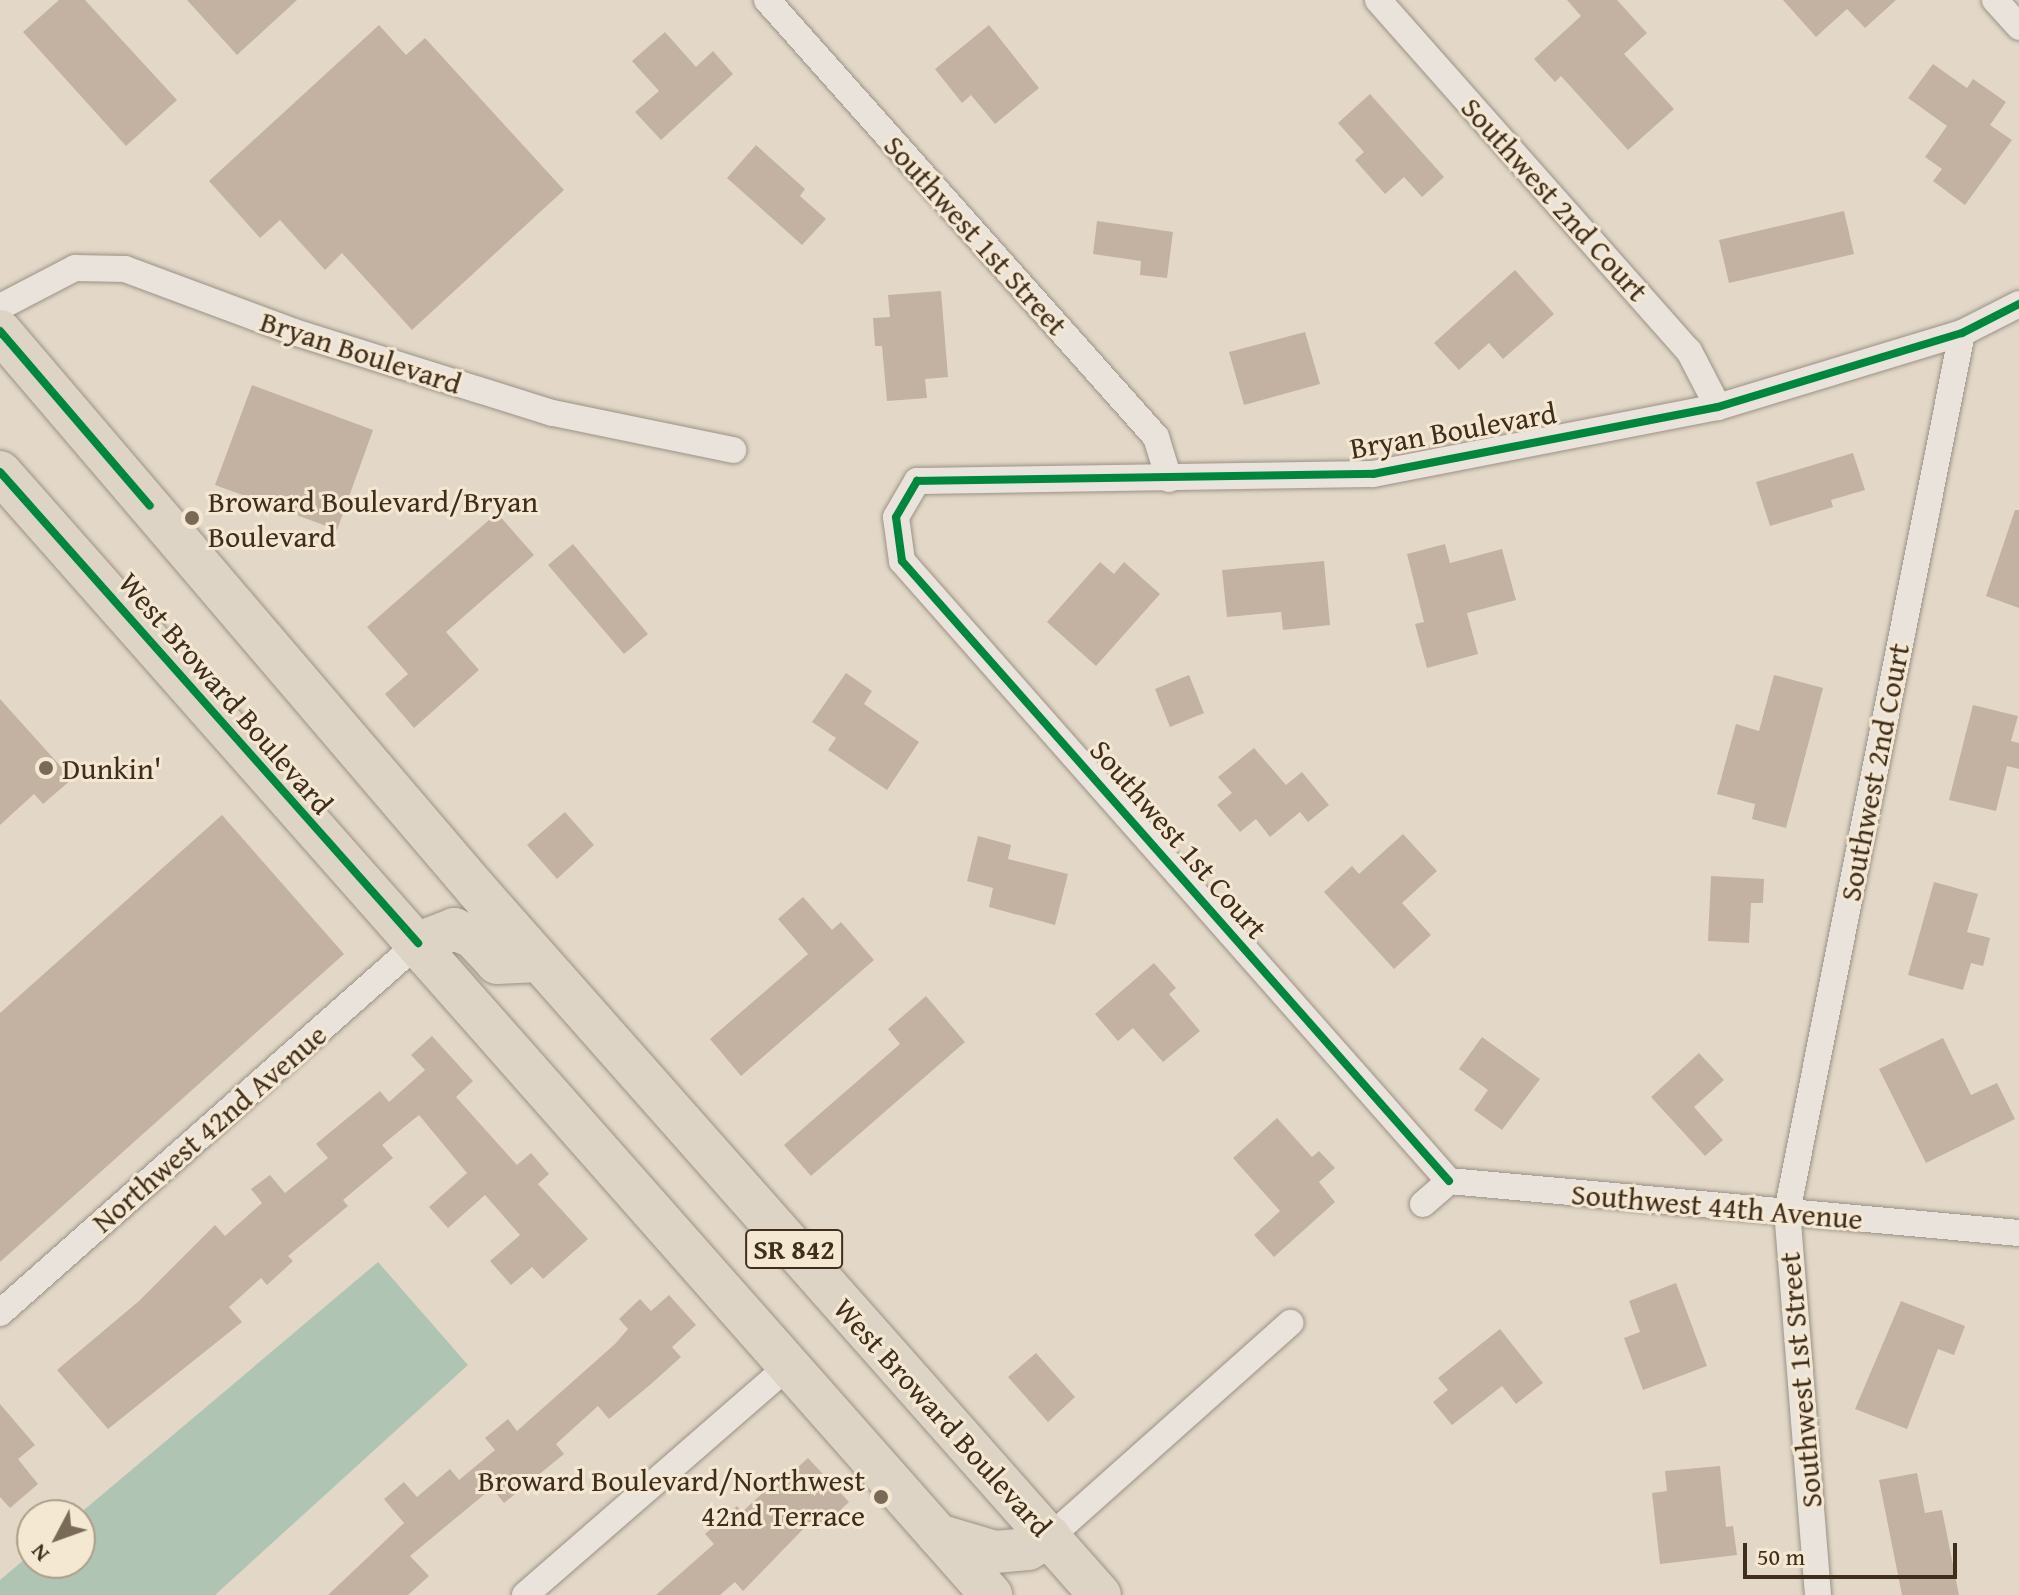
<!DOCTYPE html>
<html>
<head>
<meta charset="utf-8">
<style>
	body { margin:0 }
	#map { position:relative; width:2019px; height:1595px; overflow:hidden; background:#e3d8c7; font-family:"Gentium Book Plus",serif }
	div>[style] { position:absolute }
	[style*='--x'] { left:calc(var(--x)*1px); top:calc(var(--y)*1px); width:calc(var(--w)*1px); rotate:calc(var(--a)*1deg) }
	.water>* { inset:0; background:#b0c4b3 }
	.building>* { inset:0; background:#c3b1a2 }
	.roads { filter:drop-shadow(0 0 2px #9a9286) drop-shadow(0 0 2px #9a9286) }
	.minor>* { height:26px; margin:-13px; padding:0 13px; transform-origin:13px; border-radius:13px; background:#e9e3db }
	.primary>* { height:42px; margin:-21px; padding:0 21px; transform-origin:21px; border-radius:21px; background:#ddd4c5 }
	.cycleway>* { height:8px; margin:-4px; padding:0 4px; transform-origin:4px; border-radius:4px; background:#00873e }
	.dots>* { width:22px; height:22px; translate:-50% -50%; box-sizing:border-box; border:4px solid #f5e8d3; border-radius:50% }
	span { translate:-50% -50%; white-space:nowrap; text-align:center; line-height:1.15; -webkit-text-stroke:6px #f5e8d3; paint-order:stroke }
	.shield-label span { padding:2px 6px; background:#f5e8d3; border:2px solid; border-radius:6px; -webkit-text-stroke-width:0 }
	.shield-label { font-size:28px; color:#402e1d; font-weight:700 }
	.street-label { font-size:30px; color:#402e1d }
	.poi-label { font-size:30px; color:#402e1d }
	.left { translate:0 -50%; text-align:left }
	.right { translate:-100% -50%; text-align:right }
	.north { position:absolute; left:16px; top:1499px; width:80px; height:80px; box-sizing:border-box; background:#f5e8d3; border:2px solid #ad9e8a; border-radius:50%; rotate:229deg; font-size:22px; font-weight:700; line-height:32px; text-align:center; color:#402e1d }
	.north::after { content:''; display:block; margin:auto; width:28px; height:36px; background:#796a58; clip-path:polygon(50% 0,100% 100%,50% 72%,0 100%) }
	.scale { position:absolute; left:1743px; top:1543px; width:214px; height:36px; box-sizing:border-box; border:4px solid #402e1d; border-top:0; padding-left:10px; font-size:24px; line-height:28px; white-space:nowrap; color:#402e1d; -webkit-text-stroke:6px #f5e8d3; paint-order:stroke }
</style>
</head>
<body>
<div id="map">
	<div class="water">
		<div style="clip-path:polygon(378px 1262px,468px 1365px,215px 1595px,0 1595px,0 1580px,32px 1553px,32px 1563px,80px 1563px,78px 1515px)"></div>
	</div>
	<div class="building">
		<div style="clip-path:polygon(59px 0,85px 0,177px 100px,126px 146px,23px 32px)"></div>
		<div style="clip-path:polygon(187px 0,297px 0,237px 55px)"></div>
		<div style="clip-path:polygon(1567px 0,1617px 0,1647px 33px,1624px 54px,1674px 109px,1628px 150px,1561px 76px,1555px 82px,1534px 59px,1581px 16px)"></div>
		<div style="clip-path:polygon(1783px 0,1896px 0,1865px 28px,1847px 9px,1816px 37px)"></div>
		<div style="clip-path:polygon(379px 25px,406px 55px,425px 38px,564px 190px,412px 330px,342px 253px,325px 270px,280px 220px,260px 238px,209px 181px)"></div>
		<div style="clip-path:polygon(989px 25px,1039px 88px,995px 124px,971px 95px,962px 103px,935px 69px)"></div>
		<div style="clip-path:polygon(665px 32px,696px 67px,713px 51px,733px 74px,661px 140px,635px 112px,659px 91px,632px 61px)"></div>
		<div style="clip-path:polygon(1933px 64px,1967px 88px,1973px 79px,2006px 102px,1990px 125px,2012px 140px,1965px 205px,1933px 181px,1942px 169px,1925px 157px,1947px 126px,1908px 98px)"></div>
		<div style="clip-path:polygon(1370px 94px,1444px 177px,1422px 197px,1404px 177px,1385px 194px,1355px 160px,1364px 152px,1338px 123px)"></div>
		<div style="clip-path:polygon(756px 145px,805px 189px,800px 196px,826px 219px,802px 245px,727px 178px)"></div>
		<div style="clip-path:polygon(1844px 211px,1854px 254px,1729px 283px,1719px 240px)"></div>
		<div style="clip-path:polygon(1097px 221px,1173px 232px,1167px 278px,1140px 275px,1141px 261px,1093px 254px)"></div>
		<div style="clip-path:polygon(1515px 270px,1554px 314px,1503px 359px,1489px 343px,1459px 370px,1434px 343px)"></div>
		<div style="clip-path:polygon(941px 291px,948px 377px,925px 379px,927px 398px,887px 401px,882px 346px,875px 346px,873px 318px,890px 317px,888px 295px)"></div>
		<div style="clip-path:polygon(1305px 332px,1320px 384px,1244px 405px,1229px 352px)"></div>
		<div style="clip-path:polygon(252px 385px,373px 430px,337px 530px,215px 485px)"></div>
		<div style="clip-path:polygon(1853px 453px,1865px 490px,1831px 500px,1833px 507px,1770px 526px,1756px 482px)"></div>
		<div style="clip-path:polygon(2015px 510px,2019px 510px,2019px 608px,1986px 596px)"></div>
		<div style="clip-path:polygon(497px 513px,534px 555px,446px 632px,479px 670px,414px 728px,385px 694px,408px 674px,367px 627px)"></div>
		<div style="clip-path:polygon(573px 544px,648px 634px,624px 654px,548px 565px)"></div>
		<div style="clip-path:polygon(1445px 544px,1450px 563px,1502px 549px,1516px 600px,1467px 613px,1478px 654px,1427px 668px,1415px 624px,1424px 622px,1407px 554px)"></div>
		<div style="clip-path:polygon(1324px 561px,1330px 625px,1283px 630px,1281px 612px,1227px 617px,1222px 570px)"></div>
		<div style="clip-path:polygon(1100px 562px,1114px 574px,1124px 562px,1160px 594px,1096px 666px,1047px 622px)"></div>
		<div style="clip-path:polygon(846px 673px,872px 691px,864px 704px,919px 742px,887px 790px,828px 750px,836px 738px,812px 722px)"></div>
		<div style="clip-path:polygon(1189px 675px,1204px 713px,1170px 727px,1155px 689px)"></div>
		<div style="clip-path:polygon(1774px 675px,1823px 688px,1786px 828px,1752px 819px,1755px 804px,1717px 794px,1736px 724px,1759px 731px)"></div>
		<div style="clip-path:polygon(0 699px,72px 779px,43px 804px,34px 794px,0 825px)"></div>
		<div style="clip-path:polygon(1973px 705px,2018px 716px,2011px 741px,2019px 743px,2019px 769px,2007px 766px,1996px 811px,1949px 800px)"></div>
		<div style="clip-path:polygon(1254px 748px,1286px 785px,1302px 772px,1329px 805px,1308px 822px,1300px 812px,1270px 837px,1256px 819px,1240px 832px,1217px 805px,1232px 793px,1218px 777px)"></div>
		<div style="clip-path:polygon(565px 812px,594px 845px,557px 879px,527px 845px)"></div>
		<div style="clip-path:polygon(222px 815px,344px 954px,0 1262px,0 1013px)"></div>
		<div style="clip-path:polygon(1403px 834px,1437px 871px,1402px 903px,1431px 935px,1394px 969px,1324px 892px,1352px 866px,1359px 874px)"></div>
		<div style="clip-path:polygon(978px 836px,1011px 845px,1008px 859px,1068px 874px,1055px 925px,989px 907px,993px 888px,967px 881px)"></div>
		<div style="clip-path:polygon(1711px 876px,1764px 879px,1763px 903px,1751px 903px,1749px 943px,1708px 941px)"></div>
		<div style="clip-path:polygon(1934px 882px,1978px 894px,1967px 932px,1990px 938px,1983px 966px,1971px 963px,1963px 990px,1908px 975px)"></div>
		<div style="clip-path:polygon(803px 897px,832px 930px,841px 922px,874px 960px,741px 1076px,710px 1039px,808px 954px,778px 919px)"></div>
		<div style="clip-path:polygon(1154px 963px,1176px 988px,1169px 994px,1200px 1031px,1163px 1062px,1133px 1028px,1118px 1041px,1095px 1014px)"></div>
		<div style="clip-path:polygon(926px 996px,965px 1042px,811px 1176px,784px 1145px,900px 1044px,888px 1029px)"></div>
		<div style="clip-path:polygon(432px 1036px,473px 1081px,456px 1097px,517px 1165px,531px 1153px,549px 1174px,538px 1184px,588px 1239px,543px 1279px,532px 1267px,511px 1285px,490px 1261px,520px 1235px,485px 1195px,448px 1228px,429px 1207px,467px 1173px,419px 1115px,382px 1145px,393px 1158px,343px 1200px,348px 1206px,288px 1256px,293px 1261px,267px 1285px,261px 1278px,229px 1307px,242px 1322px,108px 1429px,57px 1370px,139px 1301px,215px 1225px,225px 1236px,262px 1203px,251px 1189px,270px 1175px,285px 1193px,328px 1158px,316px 1144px,380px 1091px,389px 1102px,425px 1070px,411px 1055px)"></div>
		<div style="clip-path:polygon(1482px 1037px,1540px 1079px,1502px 1130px,1474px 1110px,1488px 1090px,1459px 1069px)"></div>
		<div style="clip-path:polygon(1943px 1038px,1971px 1095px,1997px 1083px,2015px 1119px,1926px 1163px,1879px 1069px)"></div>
		<div style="clip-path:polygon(1699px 1053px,1724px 1080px,1694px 1107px,1723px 1140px,1705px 1156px,1651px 1097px)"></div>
		<div style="clip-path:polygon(1277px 1118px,1312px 1157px,1319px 1151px,1335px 1168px,1319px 1182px,1335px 1202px,1274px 1257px,1254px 1235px,1280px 1211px,1233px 1158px)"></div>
		<div style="clip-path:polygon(1676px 1283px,1707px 1366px,1643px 1390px,1624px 1338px,1640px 1332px,1629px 1301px)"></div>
		<div style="clip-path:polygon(669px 1295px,696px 1325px,672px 1347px,681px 1357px,651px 1384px,609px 1419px,598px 1406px,556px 1444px,564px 1454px,504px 1503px,492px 1488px,410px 1556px,429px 1576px,408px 1595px,328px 1595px,404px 1523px,384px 1499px,404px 1482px,417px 1497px,450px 1469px,459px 1480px,495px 1450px,485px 1438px,508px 1419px,517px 1431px,615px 1344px,628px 1329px,619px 1319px,640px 1299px,651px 1311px)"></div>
		<div style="clip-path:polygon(1901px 1301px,1965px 1326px,1954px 1355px,1938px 1349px,1907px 1429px,1855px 1409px)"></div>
		<div style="clip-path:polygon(1500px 1329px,1543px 1383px,1516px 1404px,1502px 1386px,1452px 1425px,1433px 1402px,1448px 1390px,1438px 1378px)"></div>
		<div style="clip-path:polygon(1036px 1353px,1075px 1397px,1048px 1422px,1008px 1377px)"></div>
		<div style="clip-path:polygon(0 1404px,35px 1445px,18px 1459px,38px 1484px,10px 1508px,0 1497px)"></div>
		<div style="clip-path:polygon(808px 1458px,849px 1502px,819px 1530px,811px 1521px,743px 1591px,735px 1582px,720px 1595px,656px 1595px,714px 1544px,705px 1534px,737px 1506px,742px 1512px,769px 1487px,772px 1491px)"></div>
		<div style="clip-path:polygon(1720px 1466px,1726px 1527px,1733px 1526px,1737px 1555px,1660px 1564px,1652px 1493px,1667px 1491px,1665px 1471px)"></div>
		<div style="clip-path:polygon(1917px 1473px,1925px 1513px,1942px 1510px,1959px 1595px,1902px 1595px,1879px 1480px)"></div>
	</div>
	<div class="roads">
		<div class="minor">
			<div style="--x:767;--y:0;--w:585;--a:48.33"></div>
			<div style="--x:1156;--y:437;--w:44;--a:72.8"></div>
			<div style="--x:1378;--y:0;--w:469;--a:48.5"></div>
			<div style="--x:1689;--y:351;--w:63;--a:62.6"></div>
			<div style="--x:1995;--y:0;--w:36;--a:48"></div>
			<div style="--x:0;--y:307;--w:85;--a:-27.5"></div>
			<div style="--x:75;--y:268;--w:50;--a:1.1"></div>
			<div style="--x:125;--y:269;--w:180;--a:20.4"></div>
			<div style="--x:294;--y:332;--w:271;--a:17.4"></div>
			<div style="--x:553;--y:413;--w:184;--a:11.6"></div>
			<div style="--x:1449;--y:1181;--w:827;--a:-131.42"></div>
			<div style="--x:902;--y:561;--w:44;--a:-97.8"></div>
			<div style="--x:896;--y:517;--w:42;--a:-59.7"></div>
			<div style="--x:917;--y:481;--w:456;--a:-0.9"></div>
			<div style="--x:1373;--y:474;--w:351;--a:-11"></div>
			<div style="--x:1718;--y:407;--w:255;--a:-16.9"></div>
			<div style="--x:1962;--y:333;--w:64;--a:-27"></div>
			<div style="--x:1423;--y:1204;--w:35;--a:-41"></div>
			<div style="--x:1449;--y:1181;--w:572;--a:5.21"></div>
			<div style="--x:0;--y:1313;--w:558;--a:-41.51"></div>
			<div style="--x:1050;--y:1537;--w:322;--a:-41.7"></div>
			<div style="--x:525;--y:1595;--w:349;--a:-41"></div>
			<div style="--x:1818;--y:1595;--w:384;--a:-94.6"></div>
			<div style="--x:1787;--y:1212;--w:896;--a:-78.74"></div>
		</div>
		<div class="primary">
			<div style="--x:0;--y:331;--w:733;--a:49.53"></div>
			<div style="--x:476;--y:889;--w:942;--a:48.53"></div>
			<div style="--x:0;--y:472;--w:1498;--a:48.57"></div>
			<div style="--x:418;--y:943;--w:39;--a:-21"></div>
			<div style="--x:454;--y:929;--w:21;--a:23"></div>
			<div style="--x:473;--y:937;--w:35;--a:47"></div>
			<div style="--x:497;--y:963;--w:42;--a:-2.7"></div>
			<div style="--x:938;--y:1535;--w:59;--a:16.6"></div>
			<div style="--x:995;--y:1552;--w:33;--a:-5"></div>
			<div style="--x:1028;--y:1549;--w:25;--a:-29"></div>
		</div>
	</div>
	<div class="cycleway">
		<div style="--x:0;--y:331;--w:230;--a:49.4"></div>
		<div style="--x:0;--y:472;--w:630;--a:48.41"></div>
		<div style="--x:1449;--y:1181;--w:827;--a:-131.42"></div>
		<div style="--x:902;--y:561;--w:44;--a:-97.8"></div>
		<div style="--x:896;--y:517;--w:42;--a:-59.7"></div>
		<div style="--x:917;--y:481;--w:456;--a:-0.9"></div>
		<div style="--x:1373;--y:474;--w:351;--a:-11"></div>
		<div style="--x:1718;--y:407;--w:255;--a:-16.9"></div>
		<div style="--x:1962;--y:333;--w:64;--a:-27"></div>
	</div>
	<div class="dots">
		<div style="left:192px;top:518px;background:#796a58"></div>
		<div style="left:46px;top:768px;background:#796a58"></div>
		<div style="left:881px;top:1497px;background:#796a58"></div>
	</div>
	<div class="shield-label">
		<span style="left:794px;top:1249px">SR 842</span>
	</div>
	<div class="street-label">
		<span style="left:1555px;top:199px;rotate:48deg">Southwest 2nd Court</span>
		<span style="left:976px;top:235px;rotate:48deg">Southwest 1st Street</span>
		<span style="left:361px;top:352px;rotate:18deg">Bryan Boulevard</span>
		<span style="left:1453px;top:430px;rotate:-10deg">Bryan Boulevard</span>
		<span style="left:226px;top:693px;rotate:49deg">West Broward Boulevard</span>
		<span style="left:1874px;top:772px;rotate:-79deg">Southwest 2nd Court</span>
		<span style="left:1179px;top:839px;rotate:49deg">Southwest 1st Court</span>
		<span style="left:209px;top:1128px;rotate:-41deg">Northwest 42nd Avenue</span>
		<span style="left:1717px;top:1206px;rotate:5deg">Southwest 44th Avenue</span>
		<span style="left:1800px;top:1380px;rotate:-95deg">Southwest 1st Street</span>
		<span style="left:943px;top:1417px;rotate:48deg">West Broward Boulevard</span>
	</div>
	<div class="poi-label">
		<span class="left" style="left:208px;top:518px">Broward Boulevard/Bryan<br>Boulevard</span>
		<span class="left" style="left:62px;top:768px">Dunkin'</span>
		<span class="right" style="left:865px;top:1497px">Broward Boulevard/Northwest<br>42nd Terrace</span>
	</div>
	<div class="north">N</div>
	<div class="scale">50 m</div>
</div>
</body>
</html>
